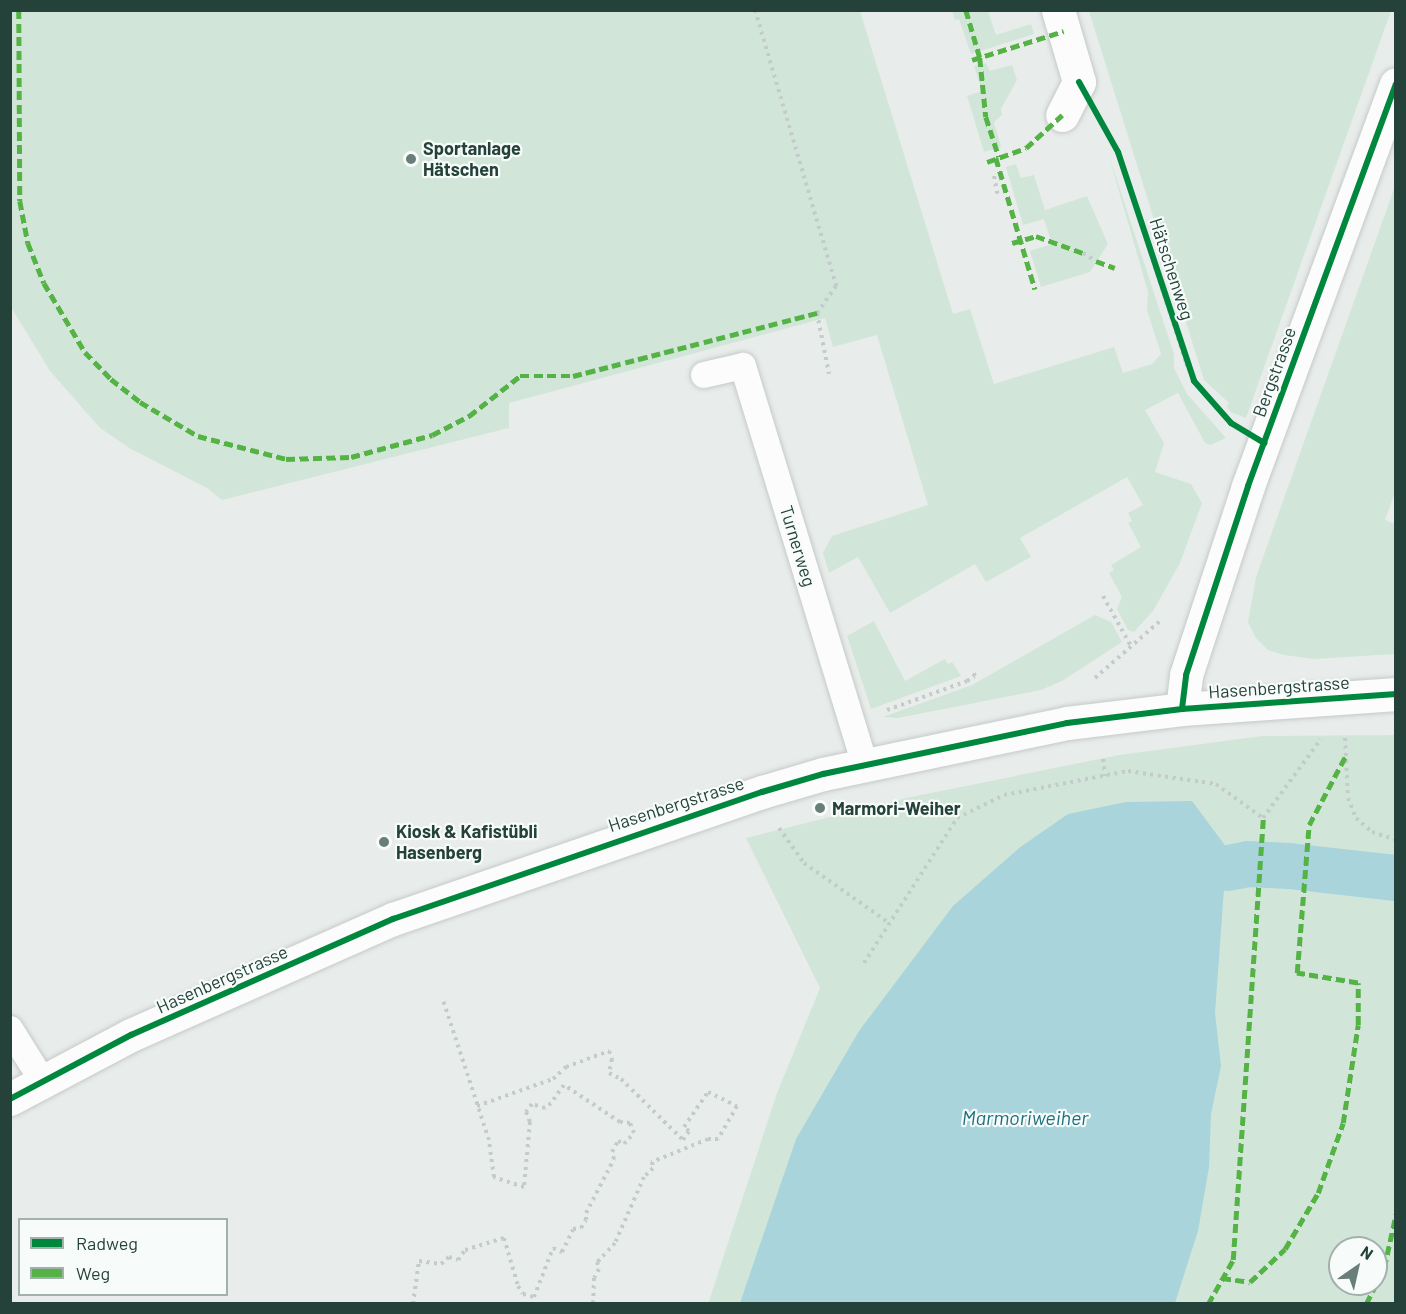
<!DOCTYPE html>
<html>
<head>
<meta charset="utf-8">
<style>
	body { margin:0 }
	#map { position:relative; width:1406px; height:1314px; overflow:hidden; background:#e8edeb; font-family:Barlow,sans-serif }
	div>[style] { position:absolute }
	[style*='--x'] { left:calc(var(--x)*1px); top:calc(var(--y)*1px); width:calc(var(--w)*1px); rotate:calc(var(--a)*1deg) }
	.green>* { inset:0; background:#d1e6d8 }
	.water>* { inset:0; background:#a9d4db }
	.canal>* { height:46px; margin:-23px; padding:0 23px; transform-origin:23px; border-radius:23px; background:#a9d4db }
	.path>* { height:4px; margin-top:-2px; transform-origin:0; background:repeating-linear-gradient(90deg,#c3ccca 0 3px,transparent 0 7.5px) }
	.roads { filter:drop-shadow(0 0 2px #c5cac8) drop-shadow(0 0 2px #c5cac8) }
	.service>* { height:26px; margin:-13px; padding:0 13px; transform-origin:13px; border-radius:13px; background:#fcfcfc }
	.minor>* { height:33px; margin:-16.5px; padding:0 16.5px; transform-origin:16.5px; border-radius:16.5px; background:#fcfcfc }
	.tertiary>* { height:33px; margin:-16.5px; padding:0 16.5px; transform-origin:16.5px; border-radius:16.5px; background:#fcfcfc }
	.quiet>* { height:4.5px; margin-top:-2.25px; transform-origin:0; background:repeating-linear-gradient(90deg,#55b346 0 9px,transparent 0 13.5px) }
	.cycleway>* { height:6px; margin:-3px; padding:0 3px; transform-origin:3px; border-radius:3px; background:#00873e }
	.dots>* { width:16px; height:16px; translate:-50% -50%; box-sizing:border-box; border:3px solid #f7fbf9; border-radius:50% }
	span { translate:-50% -50%; white-space:nowrap; text-align:center; line-height:1.15; -webkit-text-stroke:4.5px #f7fbf9; paint-order:stroke }
	.poi-label { font-size:18px; color:#24423a; font-weight:700 }
	.left { translate:0 -50%; text-align:left }
	.street-label { font-size:18px; color:#24423a }
	.water-label { font-size:20px; color:#1c6f80; font-style:italic }
	.frame { position:absolute; inset:0; border:12px solid #24423a; pointer-events:none }
	.legend { position:absolute; left:18px; top:1218px; width:210px; height:78px; box-sizing:border-box; background:#f7fbf9; border:2px solid #a3b1ad; margin:0; padding:8px 10px; list-style:none; font-size:18px; color:#24423a }
	.legend li { display:flex; align-items:center; gap:12px; height:30px }
	.legend b { width:30px; border:2px solid #a3b1ad }
	.north { position:absolute; left:1328px; top:1236px; width:60px; height:60px; box-sizing:border-box; background:#f7fbf9; border:2px solid #a3b1ad; border-radius:50%; rotate:34deg; font-size:16px; font-weight:700; line-height:24px; text-align:center; color:#24423a }
	.north::after { content:''; display:block; margin:auto; width:21px; height:27px; background:#697e78; clip-path:polygon(50% 0,100% 100%,50% 72%,0 100%) }
</style>
</head>
<body>
<div id="map">
	<div class="green">
		<div style="clip-path:polygon(11px 10px,860px 11px,953px 314px,970px 309px,994px 384px,1114px 347px,1123px 373px,1152px 364px,1161px 354px,1147px 310px,1148px 292px,1108px 153px,1174px 354px,1174px 368px,1187px 394px,1226px 438px,1210px 445px,1205px 443px,1178px 393px,1145px 410px,1164px 443px,1155px 472px,1191px 484px,1202px 503px,1180px 563px,1153px 611px,1134px 632px,1128px 630px,1117px 609px,1122px 597px,1109px 573px,1114px 570px,1111px 565px,1141px 547px,1128px 523px,1132px 521px,1128px 513px,1143px 505px,1127px 477px,1020px 538px,1031px 557px,986px 582px,975px 564px,890px 613px,858px 557px,829px 573px,823px 553px,832px 536px,928px 505px,877px 335px,833px 347px,825px 318px,509px 403px,509px 428px,222px 500px,207px 488px,131px 449px,100px 428px,50px 371px,11px 307px)"></div>
		<div style="clip-path:polygon(952px 11px,988px 11px,996px 35px,1031px 24px,1034px 34px,971px 54px,959px 19px,955px 20px)"></div>
		<div style="clip-path:polygon(1089px 11px,1391px 11px,1246px 418px,1231px 412px,1227px 407px,1229px 403px,1204px 380px)"></div>
		<div style="clip-path:polygon(986px 63px,990px 71px,1012px 65px,1017px 80px,1001px 109px,1002px 115px,994px 122px,1001px 147px,984px 152px,967px 96px,982px 91px,974px 66px)"></div>
		<div style="clip-path:polygon(1016px 164px,1021px 178px,1034px 175px,1045px 210px,1087px 196px,1108px 244px,1090px 272px,1041px 287px,1030px 251px,1052px 244px,1044px 219px,1023px 225px,1006px 167px)"></div>
		<div style="clip-path:polygon(1395px 186px,1396px 490px,1385px 520px,1395px 524px,1395px 654px,1315px 659px,1284px 655px,1268px 650px,1256px 638px,1248px 622px,1256px 577px)"></div>
		<div style="clip-path:polygon(1095px 615px,1111px 622px,1122px 642px,1062px 681px,1041px 690px,898px 718px,883px 717px,972px 685px)"></div>
		<div style="clip-path:polygon(874px 621px,905px 681px,945px 659px,948px 664px,952px 662px,961px 676px,871px 709px,847px 636px)"></div>
		<div style="clip-path:polygon(evenodd,1395px 735px,1395px 1303px,708px 1304px,777px 1093px,820px 988px,746px 838px,906px 798px,1119px 755px,1262px 736px,1395px 735px,1340px 1248px,1376px 1248px,1376px 1284px,1340px 1284px,1340px 1248px)"></div>
	</div>
	<div class="water">
		<div style="clip-path:polygon(1192px 801px,1227px 848px,1215px 1013px,1221px 1066px,1211px 1114px,1209px 1167px,1198px 1231px,1175px 1303px,740px 1303px,796px 1139px,859px 1031px,953px 906px,1019px 848px,1068px 814px,1126px 802px)"></div>
	</div>
	<div class="canal">
		<div style="--x:1228;--y:868;--w:21;--a:-11"></div>
		<div style="--x:1249;--y:864;--w:40;--a:2.9"></div>
		<div style="--x:1289;--y:866;--w:108;--a:6.4"></div>
	</div>
	<div class="path">
		<div style="--x:755;--y:10;--w:288;--a:73.6"></div>
		<div style="--x:836;--y:286;--w:33;--a:125"></div>
		<div style="--x:817;--y:313;--w:62;--a:78.9"></div>
		<div style="--x:1102;--y:124;--w:32;--a:60"></div>
		<div style="--x:1118;--y:152;--w:222;--a:72.1"></div>
		<div style="--x:1186;--y:363;--w:20;--a:66"></div>
		<div style="--x:1194;--y:381;--w:55;--a:48.7"></div>
		<div style="--x:994;--y:176;--w:20;--a:79"></div>
		<div style="--x:1083;--y:253;--w:15;--a:32"></div>
		<div style="--x:1103;--y:596;--w:57;--a:60.8"></div>
		<div style="--x:1095;--y:678;--w:88;--a:-41.3"></div>
		<div style="--x:887;--y:710;--w:85;--a:-19.9"></div>
		<div style="--x:967;--y:681;--w:9;--a:-32"></div>
		<div style="--x:975;--y:676;--w:7;--a:-117"></div>
		<div style="--x:1345;--y:738;--w:60;--a:87.1"></div>
		<div style="--x:1348;--y:798;--w:22;--a:68"></div>
		<div style="--x:1356;--y:818;--w:21;--a:41"></div>
		<div style="--x:1372;--y:832;--w:25;--a:18"></div>
		<div style="--x:1103;--y:759;--w:17;--a:83"></div>
		<div style="--x:779;--y:828;--w:43;--a:54.5"></div>
		<div style="--x:804;--y:863;--w:104;--a:35.2"></div>
		<div style="--x:864;--y:963;--w:172;--a:-57.3"></div>
		<div style="--x:957;--y:818;--w:52;--a:-26.1"></div>
		<div style="--x:1004;--y:795;--w:126;--a:-11"></div>
		<div style="--x:1128;--y:771;--w:89;--a:8.4"></div>
		<div style="--x:1216;--y:784;--w:58;--a:35.9"></div>
		<div style="--x:1263;--y:818;--w:98;--a:-53.7"></div>
		<div style="--x:477;--y:1106;--w:81;--a:-19.6"></div>
		<div style="--x:553;--y:1079;--w:18;--a:-43"></div>
		<div style="--x:566;--y:1067;--w:46;--a:-20.4"></div>
		<div style="--x:609;--y:1051;--w:9;--a:69"></div>
		<div style="--x:612;--y:1059;--w:14;--a:102"></div>
		<div style="--x:609;--y:1073;--w:13;--a:27"></div>
		<div style="--x:621;--y:1079;--w:87;--a:44.5"></div>
		<div style="--x:683;--y:1140;--w:11;--a:-56"></div>
		<div style="--x:689;--y:1131;--w:6;--a:-141"></div>
		<div style="--x:684;--y:1127;--w:42;--a:-55.6"></div>
		<div style="--x:708;--y:1092;--w:32;--a:26"></div>
		<div style="--x:737;--y:1106;--w:38;--a:120"></div>
		<div style="--x:718;--y:1139;--w:10;--a:180"></div>
		<div style="--x:708;--y:1139;--w:61;--a:157.7"></div>
		<div style="--x:652;--y:1162;--w:6;--a:81"></div>
		<div style="--x:653;--y:1168;--w:13;--a:135"></div>
		<div style="--x:644;--y:1177;--w:72;--a:113.7"></div>
		<div style="--x:615;--y:1243;--w:26;--a:133"></div>
		<div style="--x:597;--y:1262;--w:7;--a:74"></div>
		<div style="--x:599;--y:1269;--w:10;--a:119"></div>
		<div style="--x:594;--y:1278;--w:26;--a:92"></div>
		<div style="--x:413;--y:1304;--w:43;--a:-82.1"></div>
		<div style="--x:419;--y:1261;--w:22;--a:8"></div>
		<div style="--x:441;--y:1264;--w:11;--a:-41"></div>
		<div style="--x:449;--y:1257;--w:9;--a:18"></div>
		<div style="--x:458;--y:1260;--w:12;--a:-55"></div>
		<div style="--x:465;--y:1250;--w:41;--a:-17.1"></div>
		<div style="--x:504;--y:1238;--w:50;--a:73.7"></div>
		<div style="--x:518;--y:1286;--w:9;--a:58"></div>
		<div style="--x:523;--y:1294;--w:11;--a:15"></div>
		<div style="--x:534;--y:1297;--w:53;--a:-68.8"></div>
		<div style="--x:553;--y:1248;--w:10;--a:24"></div>
		<div style="--x:562;--y:1252;--w:25;--a:-64"></div>
		<div style="--x:573;--y:1229;--w:8;--a:-7"></div>
		<div style="--x:581;--y:1228;--w:9;--a:-58"></div>
		<div style="--x:586;--y:1220;--w:7;--a:-90"></div>
		<div style="--x:586;--y:1213;--w:61;--a:-62.6"></div>
		<div style="--x:614;--y:1159;--w:7;--a:-106"></div>
		<div style="--x:612;--y:1152;--w:13;--a:-61"></div>
		<div style="--x:618;--y:1141;--w:7;--a:27"></div>
		<div style="--x:624;--y:1144;--w:15;--a:-48"></div>
		<div style="--x:634;--y:1133;--w:11;--a:-112"></div>
		<div style="--x:630;--y:1123;--w:10;--a:-174"></div>
		<div style="--x:620;--y:1122;--w:67;--a:-146.5"></div>
		<div style="--x:564;--y:1085;--w:22;--a:126"></div>
		<div style="--x:551;--y:1103;--w:8;--a:140"></div>
		<div style="--x:545;--y:1108;--w:14;--a:-163"></div>
		<div style="--x:532;--y:1104;--w:10;--a:127"></div>
		<div style="--x:526;--y:1112;--w:11;--a:68"></div>
		<div style="--x:530;--y:1122;--w:65;--a:95.3"></div>
		<div style="--x:524;--y:1187;--w:32;--a:-162"></div>
		<div style="--x:494;--y:1177;--w:37;--a:-98"></div>
		<div style="--x:489;--y:1140;--w:147;--a:-108.2"></div>
	</div>
	<div class="roads">
		<div class="service">
			<div style="--x:704;--y:375;--w:40;--a:-13"></div>
			<div style="--x:743;--y:366;--w:417;--a:73"></div>
			<div style="--x:10;--y:1029;--w:60;--a:57.9"></div>
		</div>
		<div class="minor">
			<div style="--x:1058;--y:10;--w:75;--a:73.7"></div>
			<div style="--x:1079;--y:82;--w:37;--a:117"></div>
			<div style="--x:1182;--y:709;--w:34;--a:-83"></div>
			<div style="--x:1186;--y:675;--w:199;--a:-71.8"></div>
			<div style="--x:1248;--y:486;--w:428;--a:-69.8"></div>
		</div>
		<div class="tertiary">
			<div style="--x:10;--y:1099;--w:137;--a:-27.9"></div>
			<div style="--x:131;--y:1035;--w:287;--a:-23.9"></div>
			<div style="--x:393;--y:919;--w:390;--a:-19"></div>
			<div style="--x:762;--y:792;--w:64;--a:-16.4"></div>
			<div style="--x:823;--y:774;--w:249;--a:-11.8"></div>
			<div style="--x:1067;--y:723;--w:116;--a:-6.9"></div>
			<div style="--x:1182;--y:709;--w:215;--a:-4"></div>
		</div>
	</div>
	<div class="quiet">
		<div style="--x:19;--y:10;--w:191;--a:89.7"></div>
		<div style="--x:20;--y:201;--w:43;--a:79.2"></div>
		<div style="--x:28;--y:243;--w:43;--a:68.2"></div>
		<div style="--x:44;--y:283;--w:80;--a:59.3"></div>
		<div style="--x:85;--y:352;--w:37;--a:46"></div>
		<div style="--x:111;--y:379;--w:37;--a:38"></div>
		<div style="--x:140;--y:402;--w:67;--a:30.4"></div>
		<div style="--x:198;--y:436;--w:91;--a:14.6"></div>
		<div style="--x:286;--y:459;--w:65;--a:-1.8"></div>
		<div style="--x:351;--y:457;--w:84;--a:-15.2"></div>
		<div style="--x:432;--y:435;--w:42;--a:-27.2"></div>
		<div style="--x:469;--y:416;--w:65;--a:-38.1"></div>
		<div style="--x:520;--y:376;--w:53;--a:0"></div>
		<div style="--x:573;--y:376;--w:252;--a:-14.5"></div>
		<div style="--x:966;--y:10;--w:50;--a:73.7"></div>
		<div style="--x:980;--y:58;--w:59;--a:84.2"></div>
		<div style="--x:986;--y:117;--w:42;--a:72"></div>
		<div style="--x:972;--y:60;--w:96;--a:-17.5"></div>
		<div style="--x:996;--y:158;--w:137;--a:73.4"></div>
		<div style="--x:987;--y:162;--w:41;--a:-19.7"></div>
		<div style="--x:1026;--y:148;--w:49;--a:-42.5"></div>
		<div style="--x:1012;--y:243;--w:25;--a:-16"></div>
		<div style="--x:1036;--y:236;--w:50;--a:19.9"></div>
		<div style="--x:1096;--y:261;--w:20;--a:20"></div>
		<div style="--x:1222;--y:1278;--w:28;--a:8"></div>
		<div style="--x:1250;--y:1282;--w:48;--a:-43.3"></div>
		<div style="--x:1285;--y:1249;--w:65;--a:-59.5"></div>
		<div style="--x:1318;--y:1193;--w:74;--a:-70.3"></div>
		<div style="--x:1343;--y:1123;--w:99;--a:-81.3"></div>
		<div style="--x:1358;--y:1025;--w:42;--a:-90"></div>
		<div style="--x:1358;--y:983;--w:62;--a:-170.7"></div>
		<div style="--x:1297;--y:973;--w:148;--a:-85.4"></div>
		<div style="--x:1309;--y:825;--w:77;--a:-62.1"></div>
		<div style="--x:1208;--y:1304;--w:51;--a:-60.4"></div>
		<div style="--x:1233;--y:1260;--w:443;--a:-86.1"></div>
		<div style="--x:1366;--y:1304;--w:40;--a:-63.4"></div>
		<div style="--x:1384;--y:1268;--w:55;--a:-77.5"></div>
	</div>
	<div class="cycleway">
		<div style="--x:1079;--y:82;--w:80;--a:60.9"></div>
		<div style="--x:1118;--y:152;--w:241;--a:71.6"></div>
		<div style="--x:1194;--y:381;--w:56;--a:48.6"></div>
		<div style="--x:1231;--y:423;--w:39;--a:31"></div>
		<div style="--x:1182;--y:709;--w:34;--a:-83"></div>
		<div style="--x:1186;--y:675;--w:199;--a:-71.8"></div>
		<div style="--x:1248;--y:486;--w:428;--a:-69.8"></div>
		<div style="--x:10;--y:1099;--w:137;--a:-27.9"></div>
		<div style="--x:131;--y:1035;--w:287;--a:-23.9"></div>
		<div style="--x:393;--y:919;--w:390;--a:-19"></div>
		<div style="--x:762;--y:792;--w:64;--a:-16.4"></div>
		<div style="--x:823;--y:774;--w:249;--a:-11.8"></div>
		<div style="--x:1067;--y:723;--w:116;--a:-6.9"></div>
		<div style="--x:1182;--y:709;--w:215;--a:-4"></div>
	</div>
	<div class="dots">
		<div style="left:411px;top:159px;background:#697e78"></div>
		<div style="left:820px;top:808px;background:#697e78"></div>
		<div style="left:384px;top:842px;background:#697e78"></div>
	</div>
	<div class="poi-label">
		<span class="left" style="left:423px;top:159px">Sportanlage<br>Hätschen</span>
		<span class="left" style="left:832px;top:808px">Marmori-Weiher</span>
		<span class="left" style="left:396px;top:842px">Kiosk &amp; Kafistübli<br>Hasenberg</span>
	</div>
	<div class="street-label">
		<span style="left:1172px;top:269px;rotate:72deg">Hätschenweg</span>
		<span style="left:1274px;top:372px;rotate:-70deg">Bergstrasse</span>
		<span style="left:798px;top:546px;rotate:73deg">Turnerweg</span>
		<span style="left:1279px;top:687px;rotate:-4deg">Hasenbergstrasse</span>
		<span style="left:676px;top:804px;rotate:-18deg">Hasenbergstrasse</span>
		<span style="left:222px;top:979px;rotate:-24deg">Hasenbergstrasse</span>
	</div>
	<div class="water-label">
		<span style="left:1025px;top:1117px">Marmoriweiher</span>
	</div>
	<div class="frame"></div>
	<ul class="legend">
	<li><b style="height:8px;background:#00873e"></b>Radweg</li>
	<li><b style="height:8px;background:#55b346"></b>Weg</li>
	</ul>
	<div class="north">N</div>
</div>
</body>
</html>
